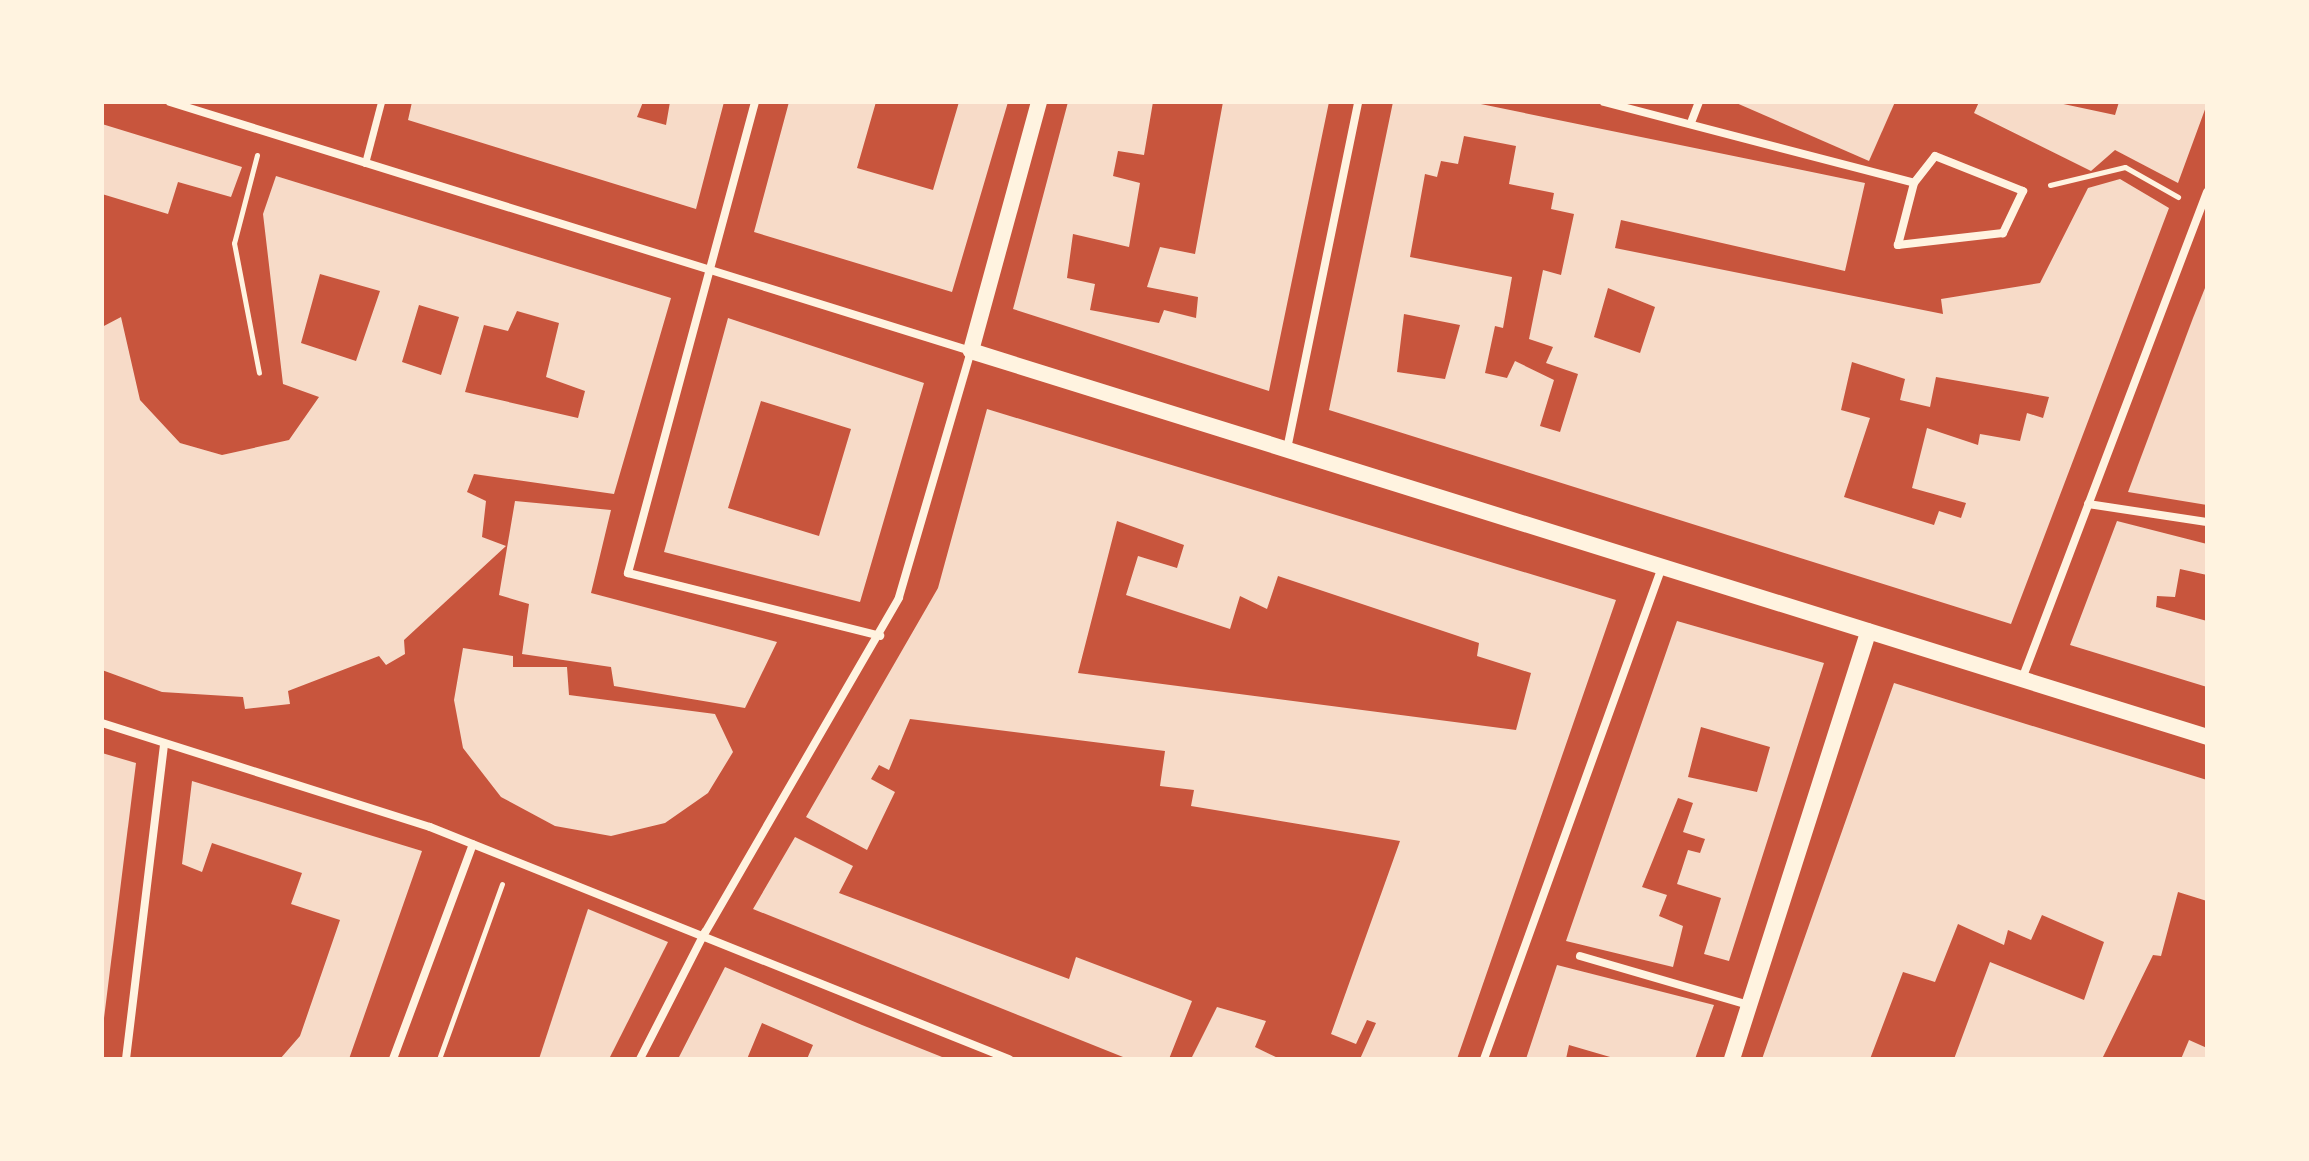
<!DOCTYPE html>
<html>
<head>
<meta charset="utf-8">
<style>
	body { margin:0 }
	#map { position:relative; width:2309px; height:1161px; overflow:hidden; background:#c8553d; font-family:"Open Sans",sans-serif }
	div>[style] { position:absolute }
	[style*='--x'] { left:calc(var(--x)*1px); top:calc(var(--y)*1px); width:calc(var(--w)*1px); rotate:calc(var(--a)*1deg) }
	.building>* { inset:0; background:#f7dbc8 }
	.path>* { height:5px; margin:-2.5px; padding:0 2.5px; transform-origin:2.5px; border-radius:2.5px; background:#fff3e0 }
	.pedestrian>* { height:7px; margin:-3.5px; padding:0 3.5px; transform-origin:3.5px; border-radius:3.5px; background:#fff3e0 }
	.minor>* { height:8px; margin:-4px; padding:0 4px; transform-origin:4px; border-radius:4px; background:#fff3e0 }
	.secondary>* { height:16px; margin:-8px; padding:0 8px; transform-origin:8px; border-radius:8px; background:#fff3e0 }
	span { translate:-50% -50%; white-space:nowrap; text-align:center; line-height:1.15; -webkit-text-stroke:8px #fff3e0; paint-order:stroke }
	.frame { position:absolute; inset:0; border:104px solid #fff3e0; pointer-events:none }
</style>
</head>
<body>
<div id="map">
	<div class="building">
		<div style="clip-path:polygon(412px 102px,643px 102px,637px 117px,666px 125px,670px 102px,724px 102px,696px 209px,408px 120px)"></div>
		<div style="clip-path:polygon(789px 102px,876px 102px,857px 168px,933px 190px,959px 102px,1008px 102px,952px 292px,754px 232px)"></div>
		<div style="clip-path:polygon(1068px 102px,1153px 102px,1144px 155px,1118px 151px,1113px 176px,1140px 183px,1129px 247px,1073px 234px,1067px 278px,1095px 284px,1090px 310px,1159px 323px,1164px 310px,1196px 318px,1198px 297px,1147px 287px,1160px 247px,1195px 254px,1223px 102px,1329px 102px,1269px 391px,1013px 309px)"></div>
		<div style="clip-path:polygon(evenodd,1393px 102px,1471px 102px,1865px 183px,1845px 271px,1621px 220px,1615px 248px,1943px 314px,1941px 299px,2040px 283px,2088px 188px,2120px 179px,2169px 208px,2011px 624px,1329px 410px,1393px 102px,1464px 136px,1516px 146px,1509px 184px,1554px 193px,1551px 209px,1574px 214px,1561px 275px,1543px 270px,1529px 339px,1553px 347px,1546px 363px,1578px 374px,1560px 432px,1540px 426px,1554px 380px,1515px 361px,1507px 378px,1485px 373px,1495px 326px,1503px 328px,1512px 277px,1410px 257px,1425px 174px,1437px 177px,1441px 161px,1458px 164px,1464px 136px,1393px 102px,1608px 288px,1655px 307px,1640px 353px,1594px 337px,1608px 288px,1393px 102px,1404px 314px,1460px 325px,1445px 379px,1397px 372px,1404px 314px,1393px 102px,1852px 362px,1905px 379px,1900px 400px,1930px 407px,1936px 377px,2049px 397px,2043px 418px,2027px 413px,2020px 441px,1980px 434px,1978px 445px,1927px 428px,1912px 488px,1966px 503px,1961px 518px,1939px 511px,1934px 525px,1844px 497px,1870px 418px,1841px 410px,1852px 362px)"></div>
		<div style="clip-path:polygon(1734px 102px,1895px 102px,1869px 161px)"></div>
		<div style="clip-path:polygon(1979px 102px,2054px 102px,2115px 115px,2119px 102px,2207px 104px,2178px 183px,2115px 150px,2091px 171px,1974px 113px)"></div>
		<div style="clip-path:polygon(102px 124px,242px 167px,231px 197px,178px 182px,168px 214px,102px 194px)"></div>
		<div style="clip-path:polygon(evenodd,276px 176px,671px 298px,614px 494px,474px 474px,467px 492px,486px 501px,482px 537px,506px 546px,404px 640px,405px 654px,386px 665px,379px 656px,288px 691px,290px 704px,245px 709px,243px 697px,162px 692px,102px 670px,102px 327px,121px 317px,140px 400px,180px 443px,222px 455px,289px 440px,319px 397px,283px 384px,263px 214px,276px 176px,320px 274px,380px 291px,356px 361px,301px 343px,320px 274px,276px 176px,419px 305px,459px 317px,441px 375px,402px 362px,419px 305px,276px 176px,517px 311px,559px 323px,546px 377px,585px 391px,578px 418px,465px 392px,484px 325px,508px 331px,517px 311px)"></div>
		<div style="clip-path:polygon(2207px 283px,2207px 505px,2128px 492px,2193px 318px)"></div>
		<div style="clip-path:polygon(evenodd,728px 318px,924px 383px,860px 602px,664px 552px,728px 318px,761px 401px,851px 429px,819px 536px,728px 508px,761px 401px)"></div>
		<div style="clip-path:polygon(evenodd,987px 409px,1616px 600px,1457px 1059px,1360px 1059px,1376px 1023px,1367px 1020px,1356px 1044px,1331px 1034px,1400px 841px,1191px 806px,1194px 790px,1160px 786px,1165px 751px,910px 719px,889px 770px,879px 765px,871px 779px,895px 792px,867px 850px,806px 817px,938px 588px,987px 409px,1117px 521px,1184px 545px,1177px 568px,1138px 556px,1126px 595px,1230px 629px,1240px 596px,1267px 609px,1278px 576px,1479px 643px,1477px 656px,1531px 673px,1516px 730px,1078px 673px,1117px 521px)"></div>
		<div style="clip-path:polygon(515px 501px,611px 510px,591px 593px,777px 642px,745px 708px,614px 686px,611px 667px,522px 654px,529px 604px,499px 595px)"></div>
		<div style="clip-path:polygon(2117px 521px,2207px 544px,2207px 575px,2180px 569px,2175px 597px,2157px 596px,2156px 607px,2207px 621px,2207px 687px,2070px 645px)"></div>
		<div style="clip-path:polygon(evenodd,1677px 621px,1824px 663px,1729px 961px,1704px 954px,1721px 898px,1677px 884px,1688px 850px,1700px 853px,1705px 839px,1683px 832px,1693px 803px,1678px 798px,1642px 887px,1667px 895px,1659px 916px,1683px 926px,1673px 967px,1566px 941px,1677px 621px,1701px 727px,1770px 747px,1757px 792px,1688px 777px,1701px 727px)"></div>
		<div style="clip-path:polygon(463px 648px,513px 656px,513px 667px,567px 667px,569px 695px,715px 714px,733px 752px,708px 793px,665px 823px,611px 836px,555px 826px,501px 797px,463px 748px,454px 700px)"></div>
		<div style="clip-path:polygon(1894px 683px,2207px 780px,2207px 901px,2178px 892px,2161px 956px,2153px 955px,2102px 1059px,1954px 1059px,1990px 962px,2084px 1000px,2104px 942px,2042px 915px,2031px 940px,2008px 930px,2004px 945px,1958px 924px,1935px 982px,1903px 972px,1870px 1059px,1762px 1059px)"></div>
		<div style="clip-path:polygon(102px 753px,136px 763px,104px 1018px,102px 1018px)"></div>
		<div style="clip-path:polygon(192px 781px,422px 851px,349px 1059px,280px 1059px,300px 1036px,340px 920px,291px 904px,302px 873px,212px 843px,202px 872px,182px 864px)"></div>
		<div style="clip-path:polygon(795px 837px,853px 866px,839px 893px,1069px 979px,1076px 957px,1192px 1001px,1169px 1059px,1128px 1059px,753px 909px)"></div>
		<div style="clip-path:polygon(588px 909px,668px 942px,609px 1059px,539px 1059px)"></div>
		<div style="clip-path:polygon(1557px 965px,1714px 1005px,1695px 1059px,1617px 1059px,1569px 1045px,1566px 1059px,1526px 1059px)"></div>
		<div style="clip-path:polygon(725px 967px,862px 1025px,947px 1059px,807px 1059px,813px 1045px,762px 1023px,747px 1059px,678px 1059px)"></div>
		<div style="clip-path:polygon(1217px 1007px,1266px 1021px,1255px 1047px,1280px 1059px,1191px 1059px)"></div>
		<div style="clip-path:polygon(2189px 1040px,2207px 1048px,2207px 1059px,2181px 1059px)"></div>
	</div>
	<div class="path">
		<div style="--x:257;--y:155;--w:91;--a:104.6"></div>
		<div style="--x:234;--y:243;--w:132;--a:79.1"></div>
		<div style="--x:2050;--y:185;--w:77;--a:-13.5"></div>
		<div style="--x:2125;--y:167;--w:61;--a:29.5"></div>
		<div style="--x:439;--y:1059;--w:186;--a:-70.2"></div>
	</div>
	<div class="pedestrian">
		<div style="--x:365;--y:163;--w:63;--a:-75.3"></div>
	</div>
	<div class="minor">
		<div style="--x:170;--y:102;--w:839;--a:17.27"></div>
		<div style="--x:971;--y:351;--w:257;--a:106.3"></div>
		<div style="--x:899;--y:598;--w:386;--a:120.1"></div>
		<div style="--x:705;--y:932;--w:143;--a:117.1"></div>
		<div style="--x:755;--y:102;--w:488;--a:105.1"></div>
		<div style="--x:628;--y:573;--w:260;--a:14"></div>
		<div style="--x:1604;--y:102;--w:320;--a:14.6"></div>
		<div style="--x:1692;--y:120;--w:19;--a:-69"></div>
		<div style="--x:1935;--y:156;--w:95;--a:21.7"></div>
		<div style="--x:2023;--y:191;--w:47;--a:115.5"></div>
		<div style="--x:2003;--y:233;--w:106;--a:173.5"></div>
		<div style="--x:1898;--y:245;--w:64;--a:-75.5"></div>
		<div style="--x:1914;--y:183;--w:34;--a:-52"></div>
		<div style="--x:1287;--y:449;--w:354;--a:-78.4"></div>
		<div style="--x:2088;--y:504;--w:120;--a:8.6"></div>
		<div style="--x:2022;--y:679;--w:521;--a:-69.2"></div>
		<div style="--x:102;--y:723;--w:344;--a:17.6"></div>
		<div style="--x:430;--y:827;--w:624;--a:21.84"></div>
		<div style="--x:1580;--y:956;--w:176;--a:16.2"></div>
		<div style="--x:126;--y:1059;--w:317;--a:-83.1"></div>
		<div style="--x:393;--y:1059;--w:229;--a:-69.6"></div>
		<div style="--x:1484;--y:1059;--w:523;--a:-70.11"></div>
	</div>
	<div class="secondary">
		<div style="--x:1039;--y:102;--w:258;--a:105.3"></div>
		<div style="--x:971;--y:351;--w:1295;--a:17.34"></div>
		<div style="--x:1732;--y:1059;--w:449;--a:-72.3"></div>
	</div>
	<div class="frame"></div>
</div>
</body>
</html>
